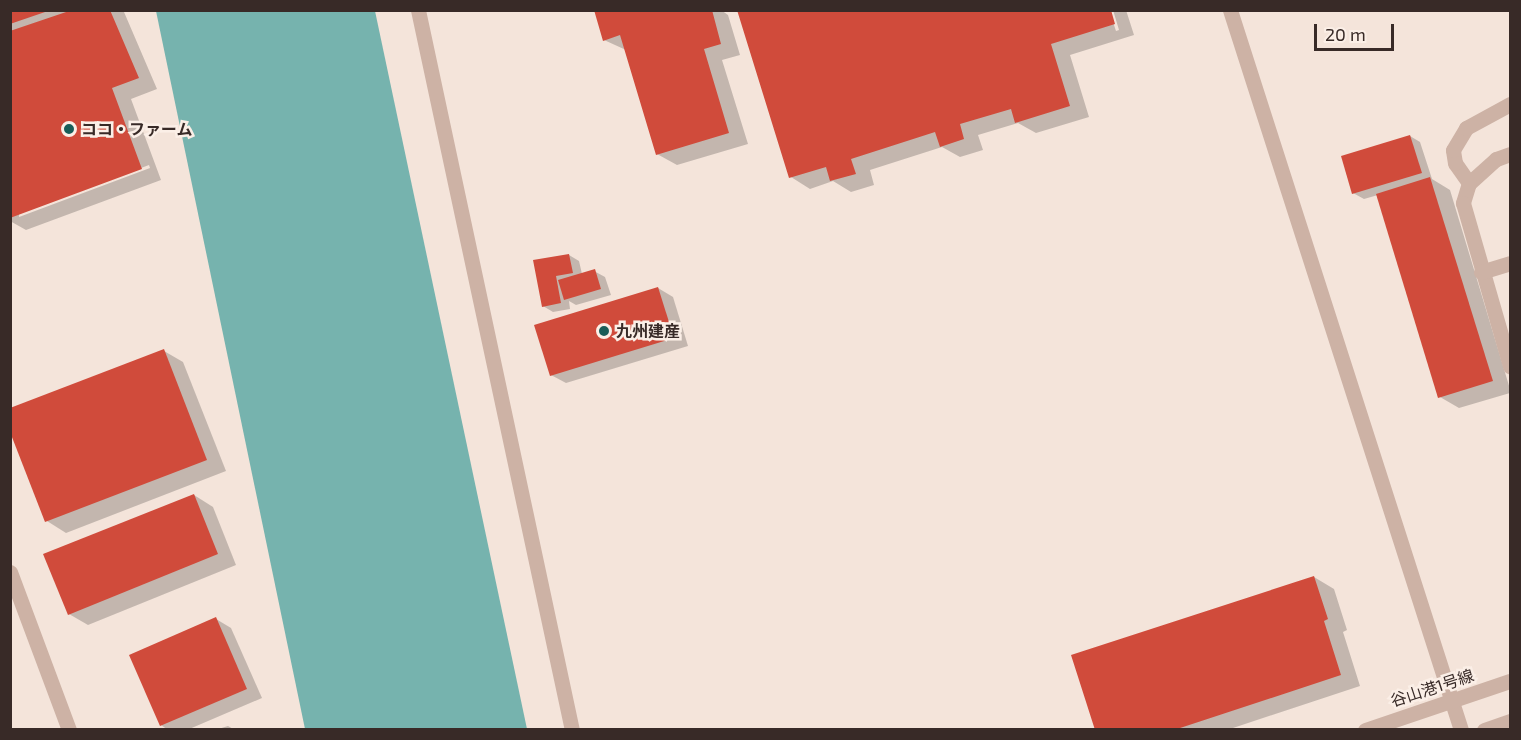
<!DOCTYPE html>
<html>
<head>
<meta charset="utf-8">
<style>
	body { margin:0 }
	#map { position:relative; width:1521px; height:740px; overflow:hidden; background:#f4e4da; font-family:"Exo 2","Noto Sans JP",sans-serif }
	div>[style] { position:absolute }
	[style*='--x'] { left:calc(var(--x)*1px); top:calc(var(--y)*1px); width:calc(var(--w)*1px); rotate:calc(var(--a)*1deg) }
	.water>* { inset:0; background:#76b3ae }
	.shadow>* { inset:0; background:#0003 }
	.building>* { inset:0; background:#d04b3b }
	.minor>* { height:15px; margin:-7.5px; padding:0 7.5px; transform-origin:7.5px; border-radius:7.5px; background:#cdb2a5 }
	.dots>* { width:16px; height:16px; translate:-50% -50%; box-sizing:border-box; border:3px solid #fbefe7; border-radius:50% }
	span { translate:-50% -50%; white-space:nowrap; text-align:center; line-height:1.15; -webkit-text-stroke:5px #fbefe7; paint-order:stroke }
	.poi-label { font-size:16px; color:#382a27; font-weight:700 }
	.left { translate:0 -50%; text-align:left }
	.street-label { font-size:16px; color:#382a27 }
	.frame { position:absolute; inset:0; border:12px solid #382a27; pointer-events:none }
	.scale { position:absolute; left:1314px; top:24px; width:80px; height:27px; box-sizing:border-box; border:3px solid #382a27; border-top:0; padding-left:8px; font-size:18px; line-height:21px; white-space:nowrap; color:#382a27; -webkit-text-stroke:4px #fbefe7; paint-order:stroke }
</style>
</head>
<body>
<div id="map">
	<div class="water">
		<div style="clip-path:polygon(156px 11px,375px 11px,527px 729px,305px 729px)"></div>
	</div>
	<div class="shadow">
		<div style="clip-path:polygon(evenodd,10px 10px,124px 12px,157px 89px,131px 99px,161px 180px,26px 230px,10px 221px,10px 10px,149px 165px,150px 168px,19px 217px,19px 214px,149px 165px)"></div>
		<div style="clip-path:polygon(596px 10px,721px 10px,728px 15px,740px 55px,722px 60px,748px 144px,677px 165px,657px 154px,626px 50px,604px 40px)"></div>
		<div style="clip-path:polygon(1109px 10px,1116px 31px,1119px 30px,1113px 10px,1126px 10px,1134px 35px,1070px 55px,1089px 117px,1036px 133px,1018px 123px,978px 135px,983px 150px,960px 157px,942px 147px,870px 170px,874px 185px,851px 192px,833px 181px,810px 189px,791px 177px)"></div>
		<div style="clip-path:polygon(1410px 136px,1420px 142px,1432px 179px,1450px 190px,1510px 389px,1510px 393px,1459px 408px,1440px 397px,1378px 195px,1364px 199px,1353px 193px)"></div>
		<div style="clip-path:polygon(569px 255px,579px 261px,582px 274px,594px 271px,605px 277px,611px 295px,576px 305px,569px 301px,570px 309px,553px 312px,543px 306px,535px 262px)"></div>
		<div style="clip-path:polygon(658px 288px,673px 297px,688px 346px,566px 383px,551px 375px)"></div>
		<div style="clip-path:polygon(164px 351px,183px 362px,226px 471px,66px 533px,47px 521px)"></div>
		<div style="clip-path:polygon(194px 495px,213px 507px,236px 565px,88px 625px,69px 614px)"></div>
		<div style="clip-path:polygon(1314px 577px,1334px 589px,1347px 630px,1343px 632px,1360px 686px,1227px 730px,1096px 730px)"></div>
		<div style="clip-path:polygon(216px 619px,231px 628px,262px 698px,187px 730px,168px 730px,161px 725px)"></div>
		<div style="clip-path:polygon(228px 726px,235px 730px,215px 730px)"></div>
	</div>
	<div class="building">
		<div style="clip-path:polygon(10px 10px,47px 10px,48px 11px,10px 24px)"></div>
		<div style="clip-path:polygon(72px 10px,110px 10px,139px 78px,112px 88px,142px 169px,10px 218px,10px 31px)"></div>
		<div style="clip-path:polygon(594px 10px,712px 10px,721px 44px,704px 49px,729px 133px,656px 155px,620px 35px,603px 41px)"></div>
		<div style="clip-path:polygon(737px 10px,1111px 10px,1115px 24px,1051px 44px,1070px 106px,1015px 123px,1011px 109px,960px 124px,964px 139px,940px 147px,935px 132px,851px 159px,856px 174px,830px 181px,826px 167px,789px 178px)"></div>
		<div style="clip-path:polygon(1410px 135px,1422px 173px,1352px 194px,1341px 156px)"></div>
		<div style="clip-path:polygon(1430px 177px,1493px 381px,1438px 398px,1376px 194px)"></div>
		<div style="clip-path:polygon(569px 254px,573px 273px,556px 276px,561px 303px,542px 307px,533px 260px)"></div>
		<div style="clip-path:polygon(595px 269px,601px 289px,564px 300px,558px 280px)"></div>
		<div style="clip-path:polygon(658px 287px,674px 338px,550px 376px,534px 325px)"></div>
		<div style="clip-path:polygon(164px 349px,207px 460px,45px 522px,10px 432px,10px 408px)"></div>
		<div style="clip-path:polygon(194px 494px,218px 554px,68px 615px,43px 554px)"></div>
		<div style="clip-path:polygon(1314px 576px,1328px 619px,1324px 621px,1341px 675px,1174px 730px,1095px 730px,1071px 655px)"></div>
		<div style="clip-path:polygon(216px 617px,247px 689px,160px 726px,129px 655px)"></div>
	</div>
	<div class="minor">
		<div style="--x:418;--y:10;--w:736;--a:77.93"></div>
		<div style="--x:1230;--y:10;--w:756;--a:72.21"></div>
		<div style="--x:1510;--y:154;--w:15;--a:160"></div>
		<div style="--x:1496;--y:159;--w:36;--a:138"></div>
		<div style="--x:1469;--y:183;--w:21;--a:107"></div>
		<div style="--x:1463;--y:203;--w:170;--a:73.9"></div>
		<div style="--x:1469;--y:183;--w:24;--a:-125"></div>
		<div style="--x:1455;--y:163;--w:13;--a:-99"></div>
		<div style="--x:1453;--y:150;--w:26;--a:-59"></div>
		<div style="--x:1466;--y:128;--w:50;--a:-28.6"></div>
		<div style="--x:1481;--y:272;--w:30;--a:-17"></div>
		<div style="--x:10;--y:572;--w:169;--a:69.5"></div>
		<div style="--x:1365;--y:730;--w:153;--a:-18.7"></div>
		<div style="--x:1484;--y:730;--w:28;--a:-19"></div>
	</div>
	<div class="dots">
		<div style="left:69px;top:129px;background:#195d58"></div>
		<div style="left:604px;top:331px;background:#195d58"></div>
	</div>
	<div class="poi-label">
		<span class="left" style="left:81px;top:129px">ココ・ファーム</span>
		<span class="left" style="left:616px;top:331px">九州建産</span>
	</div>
	<div class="street-label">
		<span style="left:1432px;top:688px;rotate:-18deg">谷山港1号線</span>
	</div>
	<div class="frame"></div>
	<div class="scale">20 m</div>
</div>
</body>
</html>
